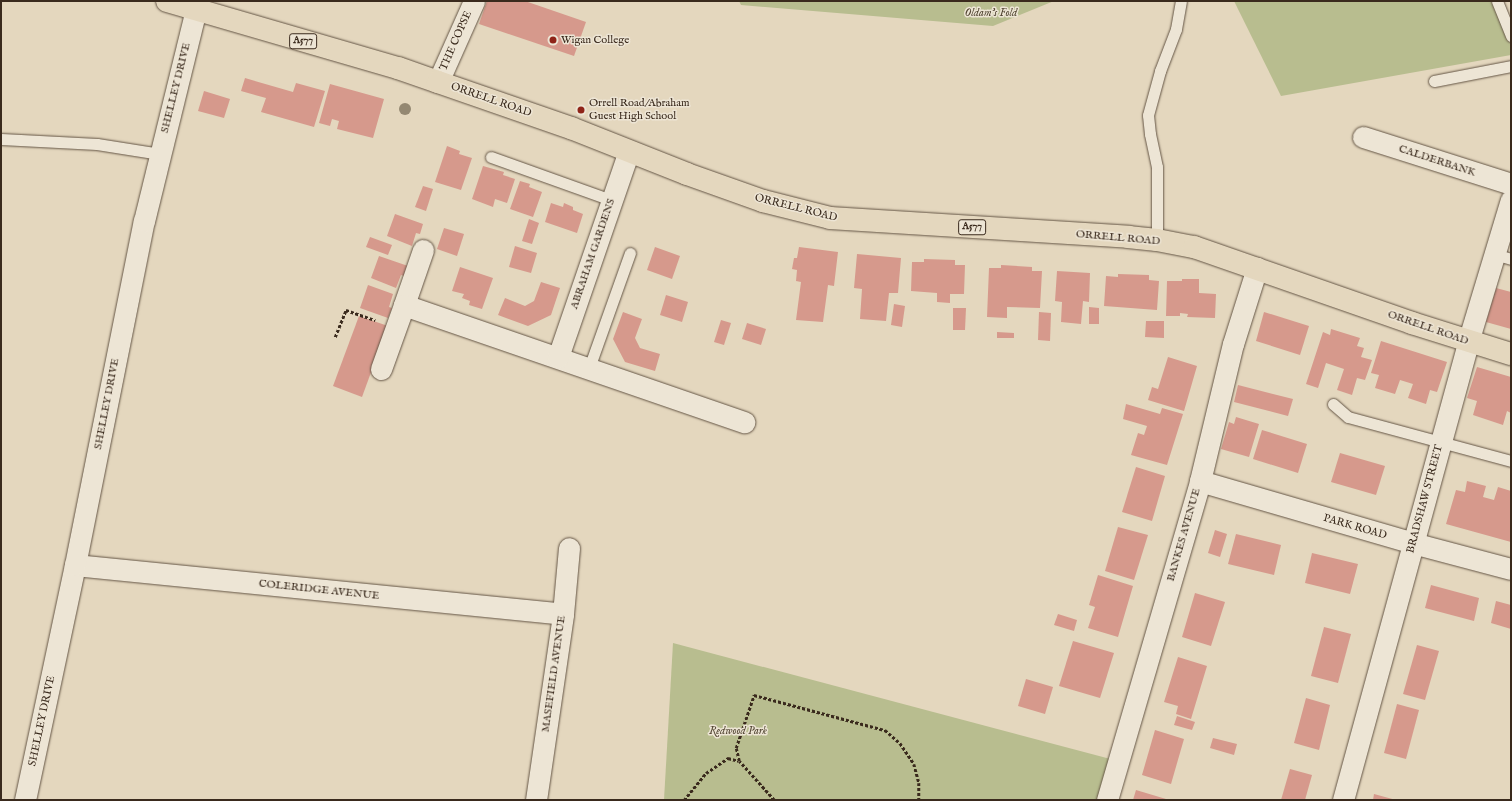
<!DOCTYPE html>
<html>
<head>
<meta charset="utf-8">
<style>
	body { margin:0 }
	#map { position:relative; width:1512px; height:801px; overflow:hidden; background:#e4d7be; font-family:"IM FELL English",serif }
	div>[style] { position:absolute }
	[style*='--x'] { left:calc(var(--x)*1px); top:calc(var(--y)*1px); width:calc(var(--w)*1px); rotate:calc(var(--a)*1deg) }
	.green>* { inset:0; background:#b8bd8f }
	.building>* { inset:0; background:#d6998c }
	.path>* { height:2.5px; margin-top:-1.25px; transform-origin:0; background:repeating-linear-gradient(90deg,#3a2a1d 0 3px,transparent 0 5px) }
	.roads { filter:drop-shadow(0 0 1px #645545) drop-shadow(0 0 1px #645545) }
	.lane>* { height:11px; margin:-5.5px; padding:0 5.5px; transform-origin:5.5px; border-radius:5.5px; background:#ede5d5 }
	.street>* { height:21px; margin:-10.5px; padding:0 10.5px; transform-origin:10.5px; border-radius:10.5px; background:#ede5d5 }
	.highway>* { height:22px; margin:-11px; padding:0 11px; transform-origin:11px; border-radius:11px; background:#e4d7be }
	.trees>* { width:12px; height:12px; margin:-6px; border-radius:50%; background:#948872 }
	.dots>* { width:11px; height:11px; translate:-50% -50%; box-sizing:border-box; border:2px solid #ede5d5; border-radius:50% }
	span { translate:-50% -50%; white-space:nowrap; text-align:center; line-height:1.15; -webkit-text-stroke:3px #ede5d5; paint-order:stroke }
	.shield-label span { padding:1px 3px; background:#ede5d5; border:1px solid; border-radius:3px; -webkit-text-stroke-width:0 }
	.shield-label { font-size:10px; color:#3a2a1d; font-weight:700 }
	.park-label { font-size:11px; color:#534734; font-style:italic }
	.poi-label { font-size:11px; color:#3a2a1d }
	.left { translate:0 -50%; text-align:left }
	.street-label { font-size:11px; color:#3a2a1d }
	.frame { position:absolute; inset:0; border:2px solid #3a2a1d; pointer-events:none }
</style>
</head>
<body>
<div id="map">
	<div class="green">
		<div style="clip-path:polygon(739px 1px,1054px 1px,993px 26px,741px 5px)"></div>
		<div style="clip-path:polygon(1234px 1px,1491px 1px,1511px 45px,1511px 55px,1281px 96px)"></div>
		<div style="clip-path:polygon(673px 643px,1118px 761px,1107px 800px,664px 800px)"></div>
	</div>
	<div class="building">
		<div style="clip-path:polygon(487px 1px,525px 1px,586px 22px,574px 56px,479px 24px)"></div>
		<div style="clip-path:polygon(245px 78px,293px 92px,296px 83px,325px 91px,314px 127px,261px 112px,266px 98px,241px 91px)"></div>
		<div style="clip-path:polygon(330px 84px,384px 99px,373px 138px,337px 129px,339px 121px,332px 119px,330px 126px,319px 123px)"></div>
		<div style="clip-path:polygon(204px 91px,230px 99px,224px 118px,198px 111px)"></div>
		<div style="clip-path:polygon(447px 146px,460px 151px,459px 154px,472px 158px,461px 190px,435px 182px)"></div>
		<div style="clip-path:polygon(483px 166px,504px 172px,503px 175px,515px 179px,507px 203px,495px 199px,493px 207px,472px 199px)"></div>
		<div style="clip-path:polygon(520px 181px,530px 184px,529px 187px,542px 192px,533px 217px,510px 209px)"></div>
		<div style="clip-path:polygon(423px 186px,433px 189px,426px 211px,415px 207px)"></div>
		<div style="clip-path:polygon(551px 203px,563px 207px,564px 203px,573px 207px,573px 210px,583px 214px,577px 233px,545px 222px)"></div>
		<div style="clip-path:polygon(395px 214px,423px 224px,420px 234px,416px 233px,412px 246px,387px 236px)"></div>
		<div style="clip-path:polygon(529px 219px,539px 223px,532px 244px,522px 241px)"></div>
		<div style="clip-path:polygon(444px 228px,464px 234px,457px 256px,437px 249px)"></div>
		<div style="clip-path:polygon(370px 237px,392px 245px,388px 255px,366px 247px)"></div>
		<div style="clip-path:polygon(515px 246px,537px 253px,531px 273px,509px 267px)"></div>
		<div style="clip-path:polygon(655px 247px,680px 256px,672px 279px,647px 270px)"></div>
		<div style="clip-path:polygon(799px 247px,838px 252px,834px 286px,828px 285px,823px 322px,796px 320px,801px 282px,796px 281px,797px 270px,792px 269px,794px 258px,797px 258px)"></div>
		<div style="clip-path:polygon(857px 254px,901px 258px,898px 293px,889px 293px,886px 321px,860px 319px,862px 289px,854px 288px)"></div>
		<div style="clip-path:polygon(379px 256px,408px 266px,404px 276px,401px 275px,396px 288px,371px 278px)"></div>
		<div style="clip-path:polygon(924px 259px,955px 260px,955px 265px,965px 265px,964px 294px,950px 294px,950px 303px,937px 302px,937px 293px,911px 291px,912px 262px,924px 262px)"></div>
		<div style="clip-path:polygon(1001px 265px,1032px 267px,1032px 271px,1042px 271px,1040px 308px,1007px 307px,1007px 318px,987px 317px,989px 268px,1001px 268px)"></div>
		<div style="clip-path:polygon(460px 267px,493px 278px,482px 309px,469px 305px,470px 301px,462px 298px,464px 294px,452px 291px)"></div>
		<div style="clip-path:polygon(1057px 271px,1090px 273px,1089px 302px,1083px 301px,1081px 324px,1061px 322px,1062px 302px,1055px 301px)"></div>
		<div style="clip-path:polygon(1118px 274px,1149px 275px,1149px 280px,1159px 281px,1157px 310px,1104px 306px,1106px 276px,1118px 277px)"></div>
		<div style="clip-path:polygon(1182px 279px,1199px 279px,1199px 293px,1216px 294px,1215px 318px,1187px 317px,1188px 314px,1180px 313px,1180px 316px,1166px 316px,1167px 281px,1182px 281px)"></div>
		<div style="clip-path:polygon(541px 282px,560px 288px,551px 315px,528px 326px,498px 315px,505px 298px,525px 306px,534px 301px)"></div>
		<div style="clip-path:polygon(368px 285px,393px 294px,389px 307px,392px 308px,388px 318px,360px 308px)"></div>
		<div style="clip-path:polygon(1496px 288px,1511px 292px,1511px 329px,1486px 322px)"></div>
		<div style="clip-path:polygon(666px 295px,688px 302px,682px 322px,660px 315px)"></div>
		<div style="clip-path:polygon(894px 304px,905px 306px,902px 327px,891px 325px)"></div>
		<div style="clip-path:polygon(1089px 307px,1099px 308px,1099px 324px,1089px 324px)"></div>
		<div style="clip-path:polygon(953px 308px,966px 308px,965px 330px,953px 330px)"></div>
		<div style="clip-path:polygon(623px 312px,642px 319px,635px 338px,640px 348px,660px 354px,655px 371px,625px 362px,613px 339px)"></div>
		<div style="clip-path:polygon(1039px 312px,1051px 313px,1050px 341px,1038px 340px)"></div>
		<div style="clip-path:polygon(1264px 312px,1309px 326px,1300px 355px,1256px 341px)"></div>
		<div style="clip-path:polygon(359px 316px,388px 326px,362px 397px,333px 386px)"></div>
		<div style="clip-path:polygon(721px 320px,731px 323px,724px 345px,714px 342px)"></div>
		<div style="clip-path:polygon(1146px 321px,1164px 321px,1164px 338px,1145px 337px)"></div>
		<div style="clip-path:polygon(747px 323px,766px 329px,761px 345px,742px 339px)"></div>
		<div style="clip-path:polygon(1331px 329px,1360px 338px,1357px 346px,1364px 348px,1361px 357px,1372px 360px,1365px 380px,1357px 378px,1352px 395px,1337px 390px,1344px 369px,1326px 363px,1318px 388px,1306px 384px,1323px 332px,1330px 335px)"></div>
		<div style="clip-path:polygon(997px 332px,1014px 333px,1014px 338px,997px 338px)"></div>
		<div style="clip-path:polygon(1381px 341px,1447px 362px,1437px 392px,1430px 390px,1426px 404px,1408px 398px,1413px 384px,1400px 380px,1395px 394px,1375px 388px,1379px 375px,1371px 373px)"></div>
		<div style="clip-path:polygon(1168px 357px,1197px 366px,1184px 411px,1148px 400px,1152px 387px,1158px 389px)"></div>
		<div style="clip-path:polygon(1477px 367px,1511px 377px,1511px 413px,1507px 411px,1503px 425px,1473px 415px,1477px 401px,1467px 398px)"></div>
		<div style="clip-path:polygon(1238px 385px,1293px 399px,1288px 416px,1234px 402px)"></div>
		<div style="clip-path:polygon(1126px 404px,1160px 414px,1162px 408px,1183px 414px,1167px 465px,1131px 455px,1138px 433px,1144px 435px,1147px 426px,1123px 419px)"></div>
		<div style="clip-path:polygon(1236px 417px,1259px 424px,1249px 457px,1221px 449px,1229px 422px,1234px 424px)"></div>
		<div style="clip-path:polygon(1262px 430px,1307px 444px,1298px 473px,1253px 459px)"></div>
		<div style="clip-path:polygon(1340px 453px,1385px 466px,1376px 495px,1331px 482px)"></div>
		<div style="clip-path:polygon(1136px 467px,1165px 476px,1152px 521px,1122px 512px)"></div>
		<div style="clip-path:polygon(1467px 481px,1486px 486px,1483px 497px,1494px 500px,1498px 487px,1511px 491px,1511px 542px,1446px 524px,1456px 490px,1465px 492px)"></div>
		<div style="clip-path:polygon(1118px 527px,1148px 535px,1134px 580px,1105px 571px)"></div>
		<div style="clip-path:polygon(1215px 530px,1227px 534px,1220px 557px,1208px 553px)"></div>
		<div style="clip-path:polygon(1236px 534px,1281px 545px,1274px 575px,1228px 564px)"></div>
		<div style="clip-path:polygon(1312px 553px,1358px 564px,1350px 594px,1305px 583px)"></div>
		<div style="clip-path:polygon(1098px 575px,1133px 586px,1118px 637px,1088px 628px,1095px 607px,1089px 605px)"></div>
		<div style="clip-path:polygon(1431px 585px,1479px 598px,1474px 621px,1425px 608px)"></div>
		<div style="clip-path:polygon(1195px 593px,1225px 602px,1211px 646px,1182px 637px)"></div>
		<div style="clip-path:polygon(1496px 601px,1511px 605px,1511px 629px,1491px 623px)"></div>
		<div style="clip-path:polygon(1058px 614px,1077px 620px,1074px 631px,1054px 625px)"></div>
		<div style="clip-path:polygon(1324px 627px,1351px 634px,1338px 683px,1311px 676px)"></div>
		<div style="clip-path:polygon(1073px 641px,1114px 653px,1100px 698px,1059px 686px)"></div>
		<div style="clip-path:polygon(1417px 645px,1439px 651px,1425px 700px,1403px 694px)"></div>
		<div style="clip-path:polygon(1178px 657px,1207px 666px,1191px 719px,1176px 714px,1178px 706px,1164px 702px)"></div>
		<div style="clip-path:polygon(1026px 679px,1053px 687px,1045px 714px,1018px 706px)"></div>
		<div style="clip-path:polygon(1306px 698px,1330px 705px,1319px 750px,1294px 743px)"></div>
		<div style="clip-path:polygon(1397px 704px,1419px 710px,1406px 759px,1384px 753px)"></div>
		<div style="clip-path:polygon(1177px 716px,1195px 722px,1192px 730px,1174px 725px)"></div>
		<div style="clip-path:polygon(1155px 730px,1184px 739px,1171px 784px,1142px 775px)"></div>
		<div style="clip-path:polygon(1213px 738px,1237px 744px,1234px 755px,1210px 748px)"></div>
		<div style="clip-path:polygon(1290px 769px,1312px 775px,1305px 800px,1281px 800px)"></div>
		<div style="clip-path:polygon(1136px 790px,1166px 799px,1165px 800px,1133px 800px)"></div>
		<div style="clip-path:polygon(1374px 794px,1396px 800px,1373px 800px)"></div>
	</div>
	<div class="path">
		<div style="--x:335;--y:337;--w:29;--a:-68"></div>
		<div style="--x:346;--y:310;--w:31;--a:19"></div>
		<div style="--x:684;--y:800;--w:35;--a:-51"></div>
		<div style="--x:706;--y:773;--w:27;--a:-34"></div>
		<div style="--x:728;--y:758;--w:11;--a:15"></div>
		<div style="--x:774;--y:800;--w:52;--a:-131.9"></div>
		<div style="--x:739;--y:761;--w:13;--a:-103"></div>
		<div style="--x:736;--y:748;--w:56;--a:-71.2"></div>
		<div style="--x:754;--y:695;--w:136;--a:15"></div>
		<div style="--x:885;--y:730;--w:20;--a:41"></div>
		<div style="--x:900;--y:743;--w:25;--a:56"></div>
		<div style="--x:914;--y:764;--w:20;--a:75"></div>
		<div style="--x:919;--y:783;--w:17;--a:90"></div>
	</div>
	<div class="roads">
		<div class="lane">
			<div style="--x:1497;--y:1;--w:38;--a:68"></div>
			<div style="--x:1434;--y:81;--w:78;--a:-11"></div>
			<div style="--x:1;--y:139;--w:96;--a:3"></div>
			<div style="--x:97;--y:144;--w:64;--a:9"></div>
			<div style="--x:491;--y:157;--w:127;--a:19.7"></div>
			<div style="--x:1157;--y:240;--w:73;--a:-90"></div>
			<div style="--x:1157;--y:167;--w:34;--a:-102"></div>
			<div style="--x:1150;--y:134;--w:19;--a:-96"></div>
			<div style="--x:1148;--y:115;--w:46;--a:-74.7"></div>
			<div style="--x:1160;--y:71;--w:45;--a:-69.1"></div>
			<div style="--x:1176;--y:29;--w:28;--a:-80"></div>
			<div style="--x:1494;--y:254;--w:18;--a:16"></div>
			<div style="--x:589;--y:368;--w:122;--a:-70.4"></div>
			<div style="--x:1333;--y:404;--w:20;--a:41"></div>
			<div style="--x:1348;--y:417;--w:169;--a:15.1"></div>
		</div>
		<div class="street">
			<div style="--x:438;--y:82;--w:89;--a:-66"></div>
			<div style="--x:1363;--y:137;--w:155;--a:17.6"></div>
			<div style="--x:423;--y:250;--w:58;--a:109.1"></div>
			<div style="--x:404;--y:305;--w:360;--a:19"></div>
			<div style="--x:558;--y:357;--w:218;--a:-71"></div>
			<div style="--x:381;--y:369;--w:68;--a:-70.2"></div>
			<div style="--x:1200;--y:481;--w:222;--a:16.2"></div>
			<div style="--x:1413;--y:543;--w:101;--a:14.9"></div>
			<div style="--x:75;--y:565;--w:490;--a:5.7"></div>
			<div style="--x:25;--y:800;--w:240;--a:-78"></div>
			<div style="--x:75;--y:565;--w:351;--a:-78.7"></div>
			<div style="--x:144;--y:221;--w:217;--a:-76.2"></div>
			<div style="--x:536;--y:800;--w:188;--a:-81.7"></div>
			<div style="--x:563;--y:614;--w:66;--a:-84.8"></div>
			<div style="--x:1107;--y:800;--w:332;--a:-73.7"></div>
			<div style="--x:1200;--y:481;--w:141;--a:-76.5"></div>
			<div style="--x:1233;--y:344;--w:80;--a:-72.5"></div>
			<div style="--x:1343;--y:800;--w:475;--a:-74.7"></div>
			<div style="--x:1468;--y:342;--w:148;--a:-73.2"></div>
		</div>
		<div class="highway">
			<div style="--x:167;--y:1;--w:241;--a:16.2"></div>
			<div style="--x:398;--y:68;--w:42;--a:19.3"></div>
			<div style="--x:438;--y:82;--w:141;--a:19.1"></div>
			<div style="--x:571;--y:128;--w:125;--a:21.6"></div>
			<div style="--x:687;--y:174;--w:81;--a:19.6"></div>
			<div style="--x:763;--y:201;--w:69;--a:14.2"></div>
			<div style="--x:830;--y:218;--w:299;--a:3.6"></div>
			<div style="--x:1128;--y:237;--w:29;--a:6"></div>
			<div style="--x:1157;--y:240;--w:38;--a:11"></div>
			<div style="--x:1194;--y:247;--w:231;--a:19.2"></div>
			<div style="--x:1412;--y:323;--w:104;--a:17.4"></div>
		</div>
	</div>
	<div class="trees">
		<div style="left:405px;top:109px"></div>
	</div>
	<div class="dots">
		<div style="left:553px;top:40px;background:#8f2418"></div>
		<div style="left:581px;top:110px;background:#8f2418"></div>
	</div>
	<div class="shield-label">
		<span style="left:303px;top:41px">A577</span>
		<span style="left:972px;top:227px">A577</span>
	</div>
	<div class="park-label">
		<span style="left:991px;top:13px">Oldam's Fold</span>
		<span style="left:738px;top:731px">Redwood Park</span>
	</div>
	<div class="poi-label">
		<span class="left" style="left:561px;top:40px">Wigan College</span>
		<span class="left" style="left:589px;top:110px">Orrell Road/Abraham<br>Guest High School</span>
	</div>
	<div class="street-label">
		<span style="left:456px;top:41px;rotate:-66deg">THE COPSE</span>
		<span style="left:176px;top:88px;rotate:-76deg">SHELLEY DRIVE</span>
		<span style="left:491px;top:100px;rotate:19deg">ORRELL ROAD</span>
		<span style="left:1437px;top:161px;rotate:18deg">CALDERBANK</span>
		<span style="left:796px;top:208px;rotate:14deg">ORRELL ROAD</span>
		<span style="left:1118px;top:238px;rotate:5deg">ORRELL ROAD</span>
		<span style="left:593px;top:254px;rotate:-71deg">ABRAHAM GARDENS</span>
		<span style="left:1428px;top:328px;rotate:19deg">ORRELL ROAD</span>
		<span style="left:107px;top:404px;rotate:-79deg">SHELLEY DRIVE</span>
		<span style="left:1425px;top:499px;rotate:-75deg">BRADSHAW STREET</span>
		<span style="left:1355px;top:527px;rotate:16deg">PARK ROAD</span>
		<span style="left:1184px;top:535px;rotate:-74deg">BANKES AVENUE</span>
		<span style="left:319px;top:590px;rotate:6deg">COLERIDGE AVENUE</span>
		<span style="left:554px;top:674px;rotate:-82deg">MASEFIELD AVENUE</span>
		<span style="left:42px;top:721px;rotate:-78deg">SHELLEY DRIVE</span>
	</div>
	<div class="frame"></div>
</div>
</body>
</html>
